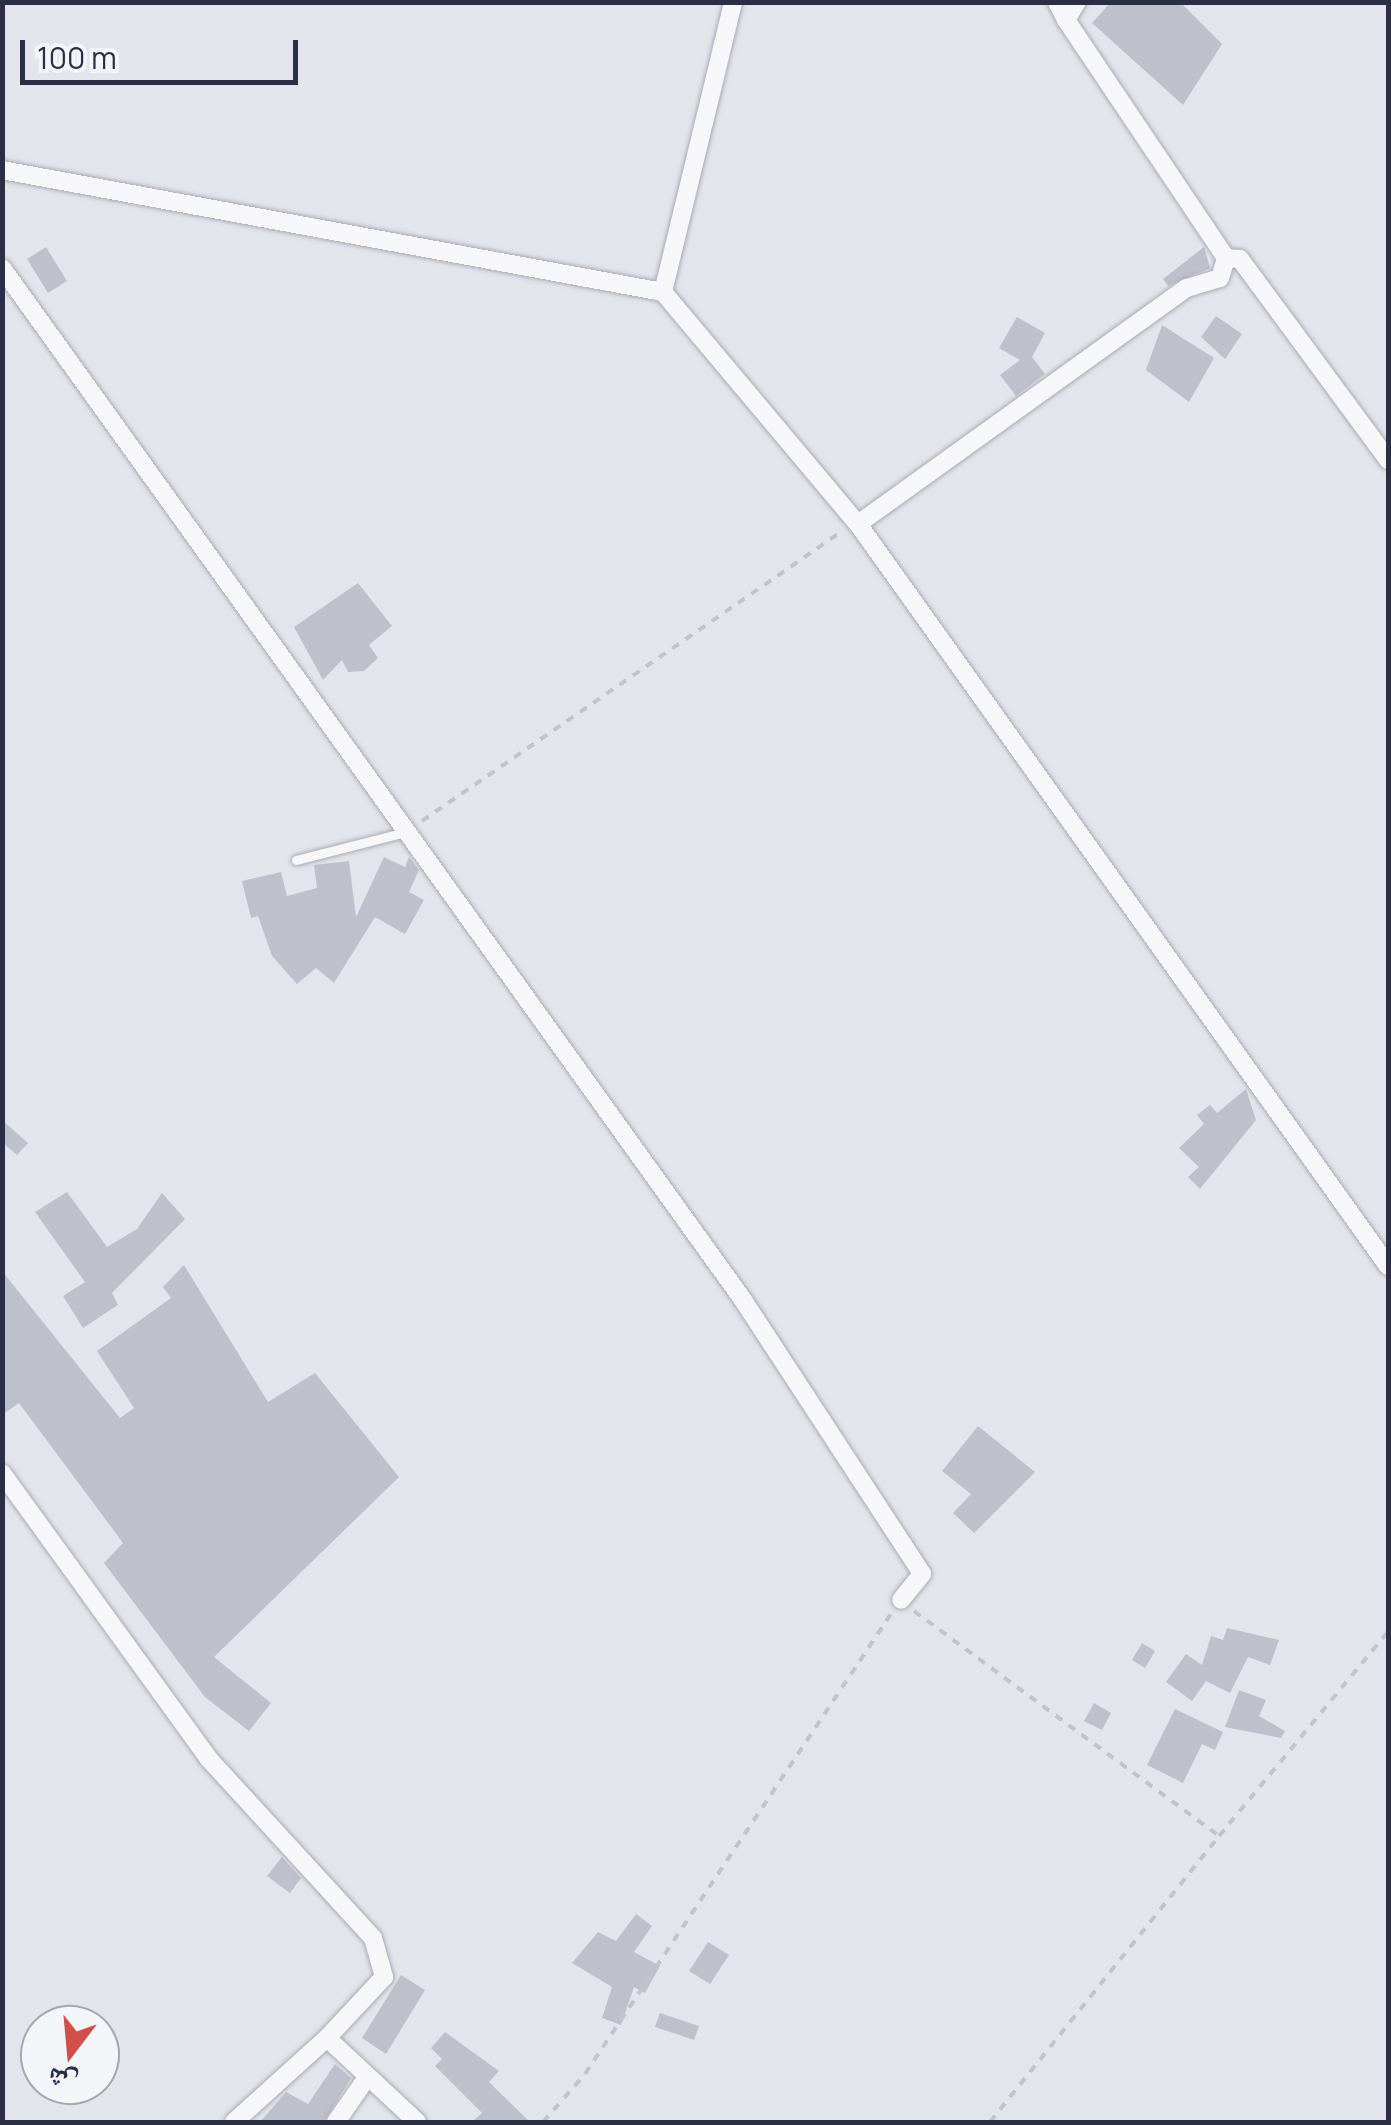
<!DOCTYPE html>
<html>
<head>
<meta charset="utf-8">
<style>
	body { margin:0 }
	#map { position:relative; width:1391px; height:2125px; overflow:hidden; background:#e4e5ec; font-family:Manrope,"Noto Naskh Arabic",sans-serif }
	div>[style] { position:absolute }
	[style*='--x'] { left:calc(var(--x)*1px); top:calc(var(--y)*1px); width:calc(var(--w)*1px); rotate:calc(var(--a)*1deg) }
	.building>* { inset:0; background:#bec0cc }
	.path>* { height:4px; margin-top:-2px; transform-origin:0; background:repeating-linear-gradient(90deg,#c2c3cb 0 8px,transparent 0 16px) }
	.roads { filter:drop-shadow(0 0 2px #a9abb7) drop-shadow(0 0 2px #a9abb7) }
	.lane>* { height:9px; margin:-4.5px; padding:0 4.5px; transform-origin:4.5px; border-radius:4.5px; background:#f7f7fa }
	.street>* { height:18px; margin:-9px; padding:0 9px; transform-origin:9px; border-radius:9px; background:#f7f7fa }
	span { translate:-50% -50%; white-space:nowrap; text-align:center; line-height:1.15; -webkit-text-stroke:10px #f4f5f9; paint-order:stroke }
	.frame { position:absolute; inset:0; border:5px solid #2b2f45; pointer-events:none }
	.north { position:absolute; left:20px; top:2005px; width:100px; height:100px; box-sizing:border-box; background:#f4f5f9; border:2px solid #a4a6b1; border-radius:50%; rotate:196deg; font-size:28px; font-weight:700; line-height:40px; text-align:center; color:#2b2f45 }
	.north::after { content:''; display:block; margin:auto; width:35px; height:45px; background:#d05049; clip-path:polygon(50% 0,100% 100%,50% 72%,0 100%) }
	.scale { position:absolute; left:20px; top:40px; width:278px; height:45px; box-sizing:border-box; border:5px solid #2b2f45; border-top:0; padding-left:12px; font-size:30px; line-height:35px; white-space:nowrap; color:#2b2f45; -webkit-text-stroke:8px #f4f5f9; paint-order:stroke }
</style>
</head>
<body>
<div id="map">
	<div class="building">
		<div style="clip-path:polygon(1111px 2px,1180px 2px,1222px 44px,1183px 105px,1092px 23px)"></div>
		<div style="clip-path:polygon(46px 247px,67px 281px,48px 293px,27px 259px)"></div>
		<div style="clip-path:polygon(1204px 247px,1210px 268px,1168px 286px,1163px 279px)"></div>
		<div style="clip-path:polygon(1216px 316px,1242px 334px,1225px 359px,1201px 337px)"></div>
		<div style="clip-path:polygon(1017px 317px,1045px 333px,1032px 357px,1045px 374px,1016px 396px,1000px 375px,1020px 360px,999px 348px)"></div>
		<div style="clip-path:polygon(1162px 325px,1214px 358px,1189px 402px,1146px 370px)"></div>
		<div style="clip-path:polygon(358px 583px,392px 626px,369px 645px,378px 658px,364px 671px,348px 672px,342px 660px,323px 680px,294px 627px)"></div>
		<div style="clip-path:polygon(384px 857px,405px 867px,409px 857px,419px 870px,409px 892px,424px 900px,405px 934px,375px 917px,334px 983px,316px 968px,297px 984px,272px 956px,258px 916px,251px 918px,242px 881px,281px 872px,287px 896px,317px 888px,314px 865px,349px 861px,356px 917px)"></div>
		<div style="clip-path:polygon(1246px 1089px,1256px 1120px,1200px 1189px,1188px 1177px,1199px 1167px,1179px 1148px,1204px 1124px,1197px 1115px,1210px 1105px,1217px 1113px)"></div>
		<div style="clip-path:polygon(2px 1120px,28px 1143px,17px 1155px,2px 1142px)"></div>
		<div style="clip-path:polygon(67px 1192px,107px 1247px,137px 1229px,162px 1193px,185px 1219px,112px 1293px,118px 1305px,83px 1328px,63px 1296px,85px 1282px,35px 1212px)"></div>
		<div style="clip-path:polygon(184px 1265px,268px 1402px,315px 1373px,399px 1477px,214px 1657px,271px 1703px,249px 1731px,205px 1697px,104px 1563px,123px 1543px,19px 1403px,2px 1415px,2px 1271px,120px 1418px,134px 1408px,97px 1351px,171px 1298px,163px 1287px)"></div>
		<div style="clip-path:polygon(978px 1426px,1035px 1472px,974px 1533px,953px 1513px,971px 1494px,942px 1471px)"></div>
		<div style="clip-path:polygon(1227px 1628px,1279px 1640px,1270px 1665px,1248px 1657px,1230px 1693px,1206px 1681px,1192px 1701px,1166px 1682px,1186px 1654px,1202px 1665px,1211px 1636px,1223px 1640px)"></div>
		<div style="clip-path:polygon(1142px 1643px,1155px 1651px,1145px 1668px,1132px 1660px)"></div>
		<div style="clip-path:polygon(1239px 1690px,1266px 1700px,1259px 1716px,1285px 1731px,1281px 1738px,1225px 1727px)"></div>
		<div style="clip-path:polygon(1094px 1703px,1111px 1713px,1102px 1730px,1084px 1721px)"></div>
		<div style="clip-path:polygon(1175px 1709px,1223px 1732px,1215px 1750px,1202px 1744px,1183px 1783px,1147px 1765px)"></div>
		<div style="clip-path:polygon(282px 1857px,301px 1878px,290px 1893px,267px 1876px)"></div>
		<div style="clip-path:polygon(636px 1914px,652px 1926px,634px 1952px,660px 1966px,645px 1993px,634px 1987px,621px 2025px,602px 2018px,612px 1987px,572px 1963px,598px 1932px,616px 1941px)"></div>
		<div style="clip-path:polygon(708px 1942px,729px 1955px,710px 1984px,689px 1971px)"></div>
		<div style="clip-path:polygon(401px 1975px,425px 1990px,386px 2054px,362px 2038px)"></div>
		<div style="clip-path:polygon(660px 2013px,699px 2026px,694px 2040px,655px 2027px)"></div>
		<div style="clip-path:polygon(445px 2032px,499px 2071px,489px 2082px,530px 2122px,472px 2122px,482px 2113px,435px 2066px,442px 2059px,431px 2048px)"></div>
		<div style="clip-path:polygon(335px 2064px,351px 2078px,324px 2122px,260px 2122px,286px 2092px,308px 2104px)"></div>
	</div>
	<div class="path">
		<div style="--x:422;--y:821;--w:509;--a:-34.6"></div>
		<div style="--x:914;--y:1611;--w:379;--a:36.4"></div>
		<div style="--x:1219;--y:1836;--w:265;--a:-50.4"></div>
		<div style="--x:543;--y:2122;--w:64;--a:-48.8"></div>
		<div style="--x:585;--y:2074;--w:552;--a:-56.37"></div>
		<div style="--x:990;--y:2122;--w:366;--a:-51.3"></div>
	</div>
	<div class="roads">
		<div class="lane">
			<div style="--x:296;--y:860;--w:114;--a:-14.3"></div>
		</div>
		<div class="street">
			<div style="--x:1057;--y:2;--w:20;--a:63"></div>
			<div style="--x:2;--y:170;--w:672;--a:10.46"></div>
			<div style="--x:663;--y:292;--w:303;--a:50"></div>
			<div style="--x:858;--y:524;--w:912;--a:54.46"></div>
			<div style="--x:1226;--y:258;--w:14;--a:4"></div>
			<div style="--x:1240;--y:259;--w:250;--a:53.6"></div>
			<div style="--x:2;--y:268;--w:1270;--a:54.32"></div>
			<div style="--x:743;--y:1300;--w:327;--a:56.8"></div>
			<div style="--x:922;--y:1574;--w:33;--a:129"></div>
			<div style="--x:663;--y:292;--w:298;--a:-76.4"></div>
			<div style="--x:858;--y:524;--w:405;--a:-35.7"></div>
			<div style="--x:1187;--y:288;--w:34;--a:-17"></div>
			<div style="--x:1220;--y:278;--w:21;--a:-73"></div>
			<div style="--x:1226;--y:258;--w:287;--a:-123.9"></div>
			<div style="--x:1066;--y:20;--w:21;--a:-59"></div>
			<div style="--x:2;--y:1473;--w:352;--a:54.1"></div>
			<div style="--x:208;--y:1758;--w:244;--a:47.5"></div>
			<div style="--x:373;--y:1938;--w:41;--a:74.2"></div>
			<div style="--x:384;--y:1977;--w:83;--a:133.1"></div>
			<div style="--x:327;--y:2038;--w:123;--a:43"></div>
			<div style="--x:234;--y:2122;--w:125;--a:-42.1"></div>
			<div style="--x:336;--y:2122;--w:56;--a:-55.2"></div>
		</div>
	</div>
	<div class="frame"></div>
	<div class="north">ش</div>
	<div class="scale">100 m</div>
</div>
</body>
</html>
